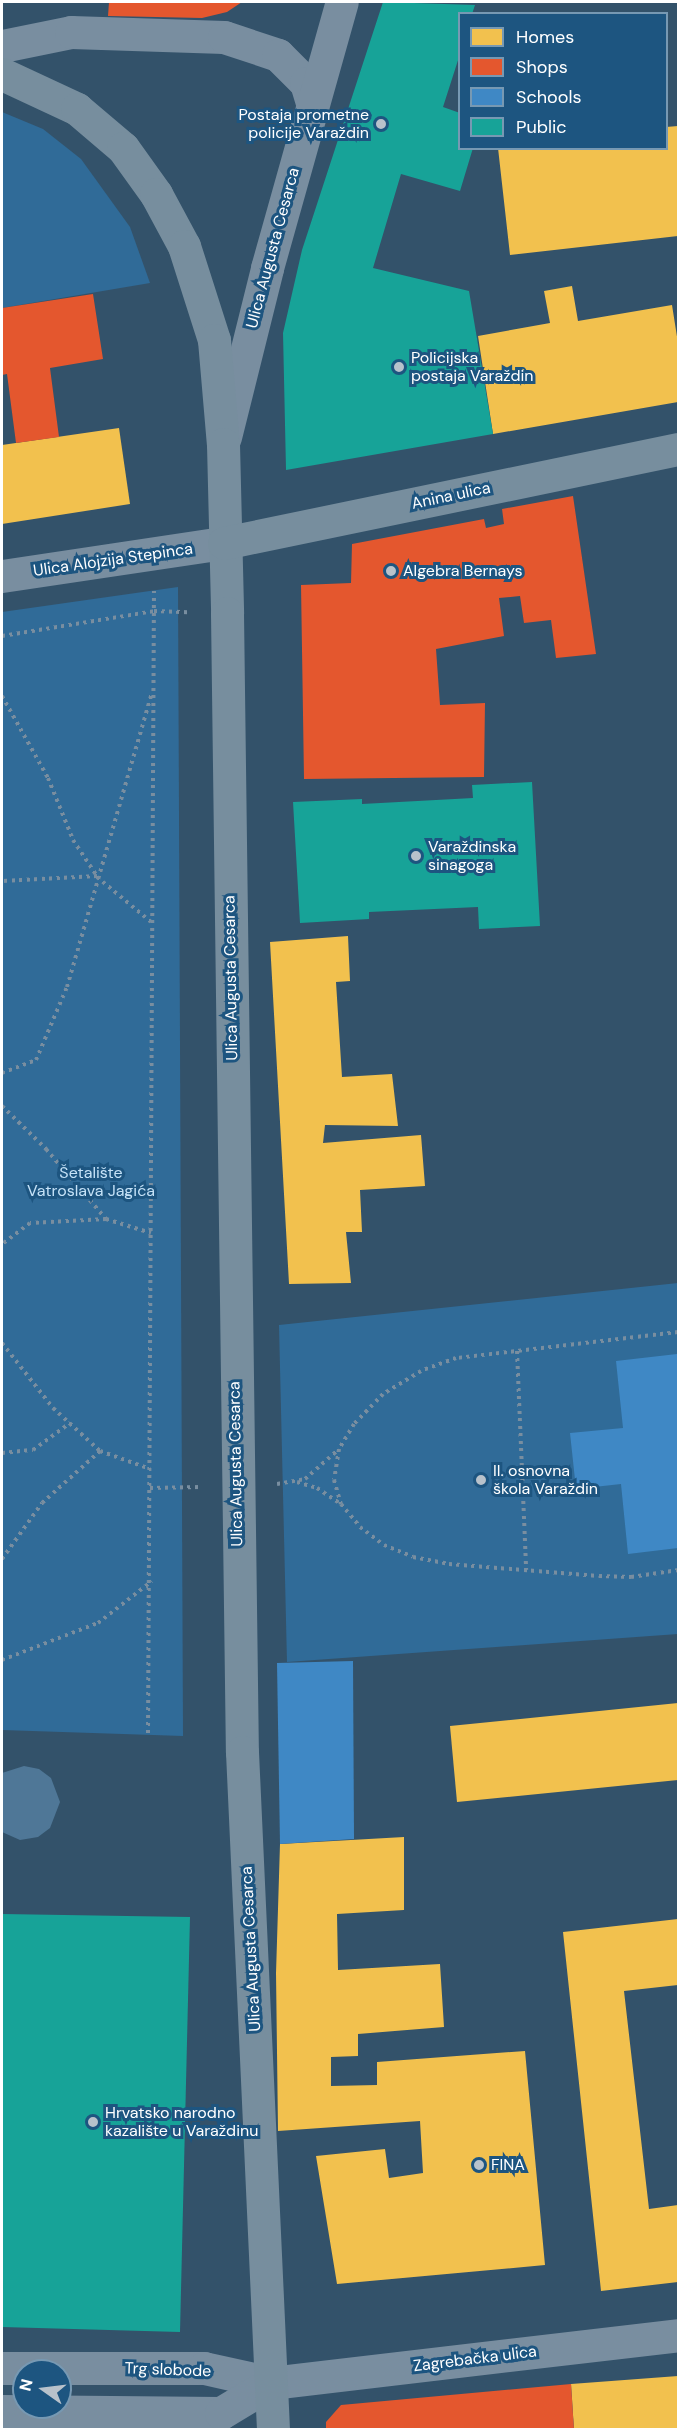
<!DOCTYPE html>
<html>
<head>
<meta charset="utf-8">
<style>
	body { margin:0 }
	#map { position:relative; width:680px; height:2431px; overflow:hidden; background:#33526a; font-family:"DM Sans",sans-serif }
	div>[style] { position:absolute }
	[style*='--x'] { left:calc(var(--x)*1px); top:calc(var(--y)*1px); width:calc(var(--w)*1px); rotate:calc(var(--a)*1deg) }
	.green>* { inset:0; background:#306b98 }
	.water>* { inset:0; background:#4f7797 }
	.homes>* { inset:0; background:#f2c14e }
	.shops>* { inset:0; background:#e4572e }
	.schools>* { inset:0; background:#3f88c5 }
	.public>* { inset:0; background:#17a398 }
	.path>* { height:4px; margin-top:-2px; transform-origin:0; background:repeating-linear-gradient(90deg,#798ea0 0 3px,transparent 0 7.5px) }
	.minor>* { height:33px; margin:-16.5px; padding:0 16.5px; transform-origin:16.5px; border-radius:16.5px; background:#798ea0 }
	.major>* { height:33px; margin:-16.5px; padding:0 16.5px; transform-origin:16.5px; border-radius:16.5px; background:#778e9e }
	.dots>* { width:16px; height:16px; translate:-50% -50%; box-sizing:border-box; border:3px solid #1d5580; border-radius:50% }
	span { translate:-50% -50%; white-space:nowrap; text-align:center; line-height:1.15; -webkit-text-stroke:6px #1d5580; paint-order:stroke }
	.poi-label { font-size:16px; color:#fff }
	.right { translate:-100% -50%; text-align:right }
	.left { translate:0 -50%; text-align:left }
	.street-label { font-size:16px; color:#fff }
	.park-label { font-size:16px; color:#c5e2f7 }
	.frame { position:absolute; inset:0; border:3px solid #fff; pointer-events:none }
	.legend { position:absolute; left:458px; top:12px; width:210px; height:138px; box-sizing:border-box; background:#1d5580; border:2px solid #7799b3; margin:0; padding:8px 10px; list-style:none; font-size:18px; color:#fff }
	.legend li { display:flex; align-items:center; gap:12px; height:30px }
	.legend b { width:30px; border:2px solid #7799b3 }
	.north { position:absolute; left:12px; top:2359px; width:60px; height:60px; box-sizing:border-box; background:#1d5580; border:2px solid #7799b3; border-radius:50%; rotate:284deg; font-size:16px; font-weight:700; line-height:24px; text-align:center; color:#fff }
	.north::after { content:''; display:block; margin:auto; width:21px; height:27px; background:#b8c2cb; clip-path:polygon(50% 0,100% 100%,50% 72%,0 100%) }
</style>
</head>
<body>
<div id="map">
	<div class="green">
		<div style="clip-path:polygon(2px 112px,43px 129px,81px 159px,130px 227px,150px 283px,2px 308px)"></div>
		<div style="clip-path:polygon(178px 587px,183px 1736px,2px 1730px,2px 612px)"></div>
		<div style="clip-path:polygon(678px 1283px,678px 1634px,287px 1662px,279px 1325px)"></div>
	</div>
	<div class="water">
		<div style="clip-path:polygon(24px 1766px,39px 1769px,51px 1778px,60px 1802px,50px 1828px,38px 1837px,20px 1840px,2px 1832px,2px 1773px)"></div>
	</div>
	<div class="homes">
		<div style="clip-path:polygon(678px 126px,678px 236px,510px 255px,498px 148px,666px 148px,666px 127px)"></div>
		<div style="clip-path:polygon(572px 286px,578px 321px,672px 305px,678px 343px,678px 402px,493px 434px,478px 336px,550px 323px,544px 291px)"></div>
		<div style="clip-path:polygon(119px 428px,130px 504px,2px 524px,2px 445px)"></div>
		<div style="clip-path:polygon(348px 936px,350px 981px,336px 982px,342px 1077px,392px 1074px,398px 1126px,325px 1125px,323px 1143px,421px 1135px,425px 1186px,360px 1190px,362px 1232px,346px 1232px,351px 1283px,289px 1284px,270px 942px)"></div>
		<div style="clip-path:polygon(678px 1703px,678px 1780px,457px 1802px,450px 1726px)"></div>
		<div style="clip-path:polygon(404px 1837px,404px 1910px,337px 1914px,338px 1970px,440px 1964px,444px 2027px,358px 2034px,358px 2056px,331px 2057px,331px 2086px,377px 2085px,377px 2062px,525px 2051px,545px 2265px,337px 2284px,316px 2156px,385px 2149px,389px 2178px,423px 2173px,420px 2121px,278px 2131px,276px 1973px,280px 1844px)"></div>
		<div style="clip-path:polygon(678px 1919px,678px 1985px,624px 1991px,649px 2209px,678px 2205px,678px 2282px,601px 2291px,563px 1932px)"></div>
		<div style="clip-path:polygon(678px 2376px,678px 2430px,574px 2430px,571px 2384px)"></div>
	</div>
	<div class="shops">
		<div style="clip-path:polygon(109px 2px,242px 2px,227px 12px,202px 18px,108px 16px)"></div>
		<div style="clip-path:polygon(93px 294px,103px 359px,50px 368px,59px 437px,16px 443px,7px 374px,2px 375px,2px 308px)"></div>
		<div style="clip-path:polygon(573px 496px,596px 654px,556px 658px,551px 620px,524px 623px,520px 596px,499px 598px,504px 636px,436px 649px,440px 705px,485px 703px,484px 777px,304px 779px,301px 585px,351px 583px,352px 544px,484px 519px,486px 528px,504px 524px,502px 509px)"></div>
		<div style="clip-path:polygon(571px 2384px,574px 2430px,326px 2430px,326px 2422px,341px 2405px)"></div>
	</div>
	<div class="schools">
		<div style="clip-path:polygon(677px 1354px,678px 1548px,628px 1554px,621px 1484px,576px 1489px,570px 1433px,623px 1428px,616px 1361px)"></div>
		<div style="clip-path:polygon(353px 1661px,354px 1839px,280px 1844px,277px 1663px)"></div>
	</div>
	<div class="public">
		<div style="clip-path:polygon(383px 2px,475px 5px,472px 14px,460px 14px,460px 54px,443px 107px,460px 113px,460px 148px,473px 148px,460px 191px,401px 174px,373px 268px,469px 291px,493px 434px,286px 470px,283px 333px,302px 250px)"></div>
		<div style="clip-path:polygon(532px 782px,540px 926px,479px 929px,478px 907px,369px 912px,369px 919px,300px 923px,293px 802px,362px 799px,362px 804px,473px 798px,472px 785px)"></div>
		<div style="clip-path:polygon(2px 1914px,190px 1917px,180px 2332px,2px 2327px)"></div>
	</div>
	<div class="path">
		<div style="--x:2;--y:636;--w:154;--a:-9.3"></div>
		<div style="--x:154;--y:611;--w:34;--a:2"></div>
		<div style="--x:2;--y:696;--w:94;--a:60.7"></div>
		<div style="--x:48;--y:778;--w:67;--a:68"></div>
		<div style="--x:73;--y:840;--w:43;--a:56.3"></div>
		<div style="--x:97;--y:876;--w:95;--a:177"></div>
		<div style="--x:97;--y:877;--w:70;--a:39.8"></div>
		<div style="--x:2;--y:1073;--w:36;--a:-21"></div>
		<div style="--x:36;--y:1060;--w:79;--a:-67"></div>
		<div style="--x:67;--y:987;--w:306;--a:-73.9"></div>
		<div style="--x:2;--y:1106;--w:62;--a:44.3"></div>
		<div style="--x:46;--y:1149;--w:92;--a:49.4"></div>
		<div style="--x:106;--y:1219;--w:76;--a:177"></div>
		<div style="--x:30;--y:1223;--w:35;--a:143"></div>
		<div style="--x:106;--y:1219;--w:47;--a:17.3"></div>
		<div style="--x:678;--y:1332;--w:224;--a:173.3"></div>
		<div style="--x:456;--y:1358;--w:37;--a:160"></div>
		<div style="--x:421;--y:1371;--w:44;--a:148.8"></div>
		<div style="--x:383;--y:1394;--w:42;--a:134"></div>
		<div style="--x:354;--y:1424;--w:29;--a:121"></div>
		<div style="--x:339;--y:1449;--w:31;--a:99"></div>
		<div style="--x:334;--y:1480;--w:25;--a:74"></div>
		<div style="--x:341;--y:1504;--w:30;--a:50"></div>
		<div style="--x:360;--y:1527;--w:30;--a:37"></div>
		<div style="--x:384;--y:1545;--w:31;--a:22"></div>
		<div style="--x:413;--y:1557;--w:37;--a:11"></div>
		<div style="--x:449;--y:1564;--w:150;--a:4.6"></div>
		<div style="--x:599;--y:1576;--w:32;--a:2"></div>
		<div style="--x:631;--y:1577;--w:48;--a:-8.5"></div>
		<div style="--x:2;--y:1343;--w:83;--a:51.9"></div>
		<div style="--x:53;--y:1408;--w:64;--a:42.5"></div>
		<div style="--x:100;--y:1451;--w:53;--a:19.8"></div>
		<div style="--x:517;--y:1351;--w:219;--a:87.6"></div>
		<div style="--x:2;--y:1453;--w:31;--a:-6"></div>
		<div style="--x:33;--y:1450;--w:46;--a:-36.1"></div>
		<div style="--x:297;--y:1482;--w:21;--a:17"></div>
		<div style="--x:317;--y:1488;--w:29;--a:34"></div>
		<div style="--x:277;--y:1484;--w:28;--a:-10"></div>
		<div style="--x:305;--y:1479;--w:45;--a:-41.4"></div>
		<div style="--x:150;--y:1488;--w:51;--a:-1.1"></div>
		<div style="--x:2;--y:1559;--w:69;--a:-54.5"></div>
		<div style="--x:42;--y:1503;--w:78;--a:-41.9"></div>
		<div style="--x:2;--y:1660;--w:103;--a:-21.1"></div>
		<div style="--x:98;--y:1623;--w:68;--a:-37.9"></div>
		<div style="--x:148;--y:1733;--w:1142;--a:-89.7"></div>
	</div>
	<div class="minor">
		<div style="--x:2;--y:46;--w:70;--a:-11.5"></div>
		<div style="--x:71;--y:32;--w:153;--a:1.9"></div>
		<div style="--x:224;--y:37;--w:57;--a:18.4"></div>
		<div style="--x:278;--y:55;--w:40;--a:45"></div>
		<div style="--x:306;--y:83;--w:21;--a:73"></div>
		<div style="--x:225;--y:437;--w:174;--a:-76"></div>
		<div style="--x:267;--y:268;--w:276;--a:-74.3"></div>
		<div style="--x:2;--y:576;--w:224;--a:-8.5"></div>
		<div style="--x:2;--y:2368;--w:202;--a:0"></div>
		<div style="--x:204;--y:2368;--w:69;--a:12.6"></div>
		<div style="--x:271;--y:2383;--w:410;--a:-6.7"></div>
		<div style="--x:2;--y:2411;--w:219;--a:0.5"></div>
		<div style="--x:221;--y:2413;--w:58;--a:-31"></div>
	</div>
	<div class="major">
		<div style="--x:2;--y:74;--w:83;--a:25"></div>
		<div style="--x:77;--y:109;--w:60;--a:40.3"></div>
		<div style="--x:123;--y:148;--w:57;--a:54.3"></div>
		<div style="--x:156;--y:194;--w:59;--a:61.7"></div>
		<div style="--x:184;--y:246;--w:99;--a:72.3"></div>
		<div style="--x:214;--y:340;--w:104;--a:85.1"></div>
		<div style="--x:223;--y:444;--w:169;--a:88.6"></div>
		<div style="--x:227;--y:613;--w:1139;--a:89.25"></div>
		<div style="--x:242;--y:1752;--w:679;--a:87.38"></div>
		<div style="--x:224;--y:543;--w:464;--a:-11.7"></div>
	</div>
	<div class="dots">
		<div style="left:381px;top:124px;background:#b8c2cb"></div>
		<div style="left:399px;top:367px;background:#b8c2cb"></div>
		<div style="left:391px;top:571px;background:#b8c2cb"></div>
		<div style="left:416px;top:856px;background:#b8c2cb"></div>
		<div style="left:481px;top:1480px;background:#b8c2cb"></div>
		<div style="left:93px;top:2122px;background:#b8c2cb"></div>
		<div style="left:479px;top:2165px;background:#b8c2cb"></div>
	</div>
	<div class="poi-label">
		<span class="right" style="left:369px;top:124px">Postaja prometne<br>policije Varaždin</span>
		<span class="left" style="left:411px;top:367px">Policijska<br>postaja Varaždin</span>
		<span class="left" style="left:403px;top:571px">Algebra Bernays</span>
		<span class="left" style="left:428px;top:856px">Varaždinska<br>sinagoga</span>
		<span class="left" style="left:493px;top:1480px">II. osnovna<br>škola Varaždin</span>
		<span class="left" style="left:105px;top:2122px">Hrvatsko narodno<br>kazalište u Varaždinu</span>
		<span class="left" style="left:491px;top:2165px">FINA</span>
	</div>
	<div class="street-label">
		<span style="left:273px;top:248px;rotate:-75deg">Ulica Augusta Cesarca</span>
		<span style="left:451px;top:496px;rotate:-12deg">Anina ulica</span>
		<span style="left:113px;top:560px;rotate:-8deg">Ulica Alojzija Stepinca</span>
		<span style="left:231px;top:978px;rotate:-91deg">Ulica Augusta Cesarca</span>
		<span style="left:236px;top:1464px;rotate:-91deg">Ulica Augusta Cesarca</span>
		<span style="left:251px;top:1949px;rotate:-93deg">Ulica Augusta Cesarca</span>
		<span style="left:475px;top:2359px;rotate:-7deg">Zagrebačka ulica</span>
		<span style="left:168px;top:2370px;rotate:2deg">Trg slobode</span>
	</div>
	<div class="park-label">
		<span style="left:91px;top:1182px">Šetalište<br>Vatroslava Jagića</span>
	</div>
	<div class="frame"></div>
	<ul class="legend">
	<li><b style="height:16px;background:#f2c14e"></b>Homes</li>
	<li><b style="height:16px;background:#e4572e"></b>Shops</li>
	<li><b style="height:16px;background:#3f88c5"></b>Schools</li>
	<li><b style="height:16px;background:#17a398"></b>Public</li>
	</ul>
	<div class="north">N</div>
</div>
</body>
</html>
